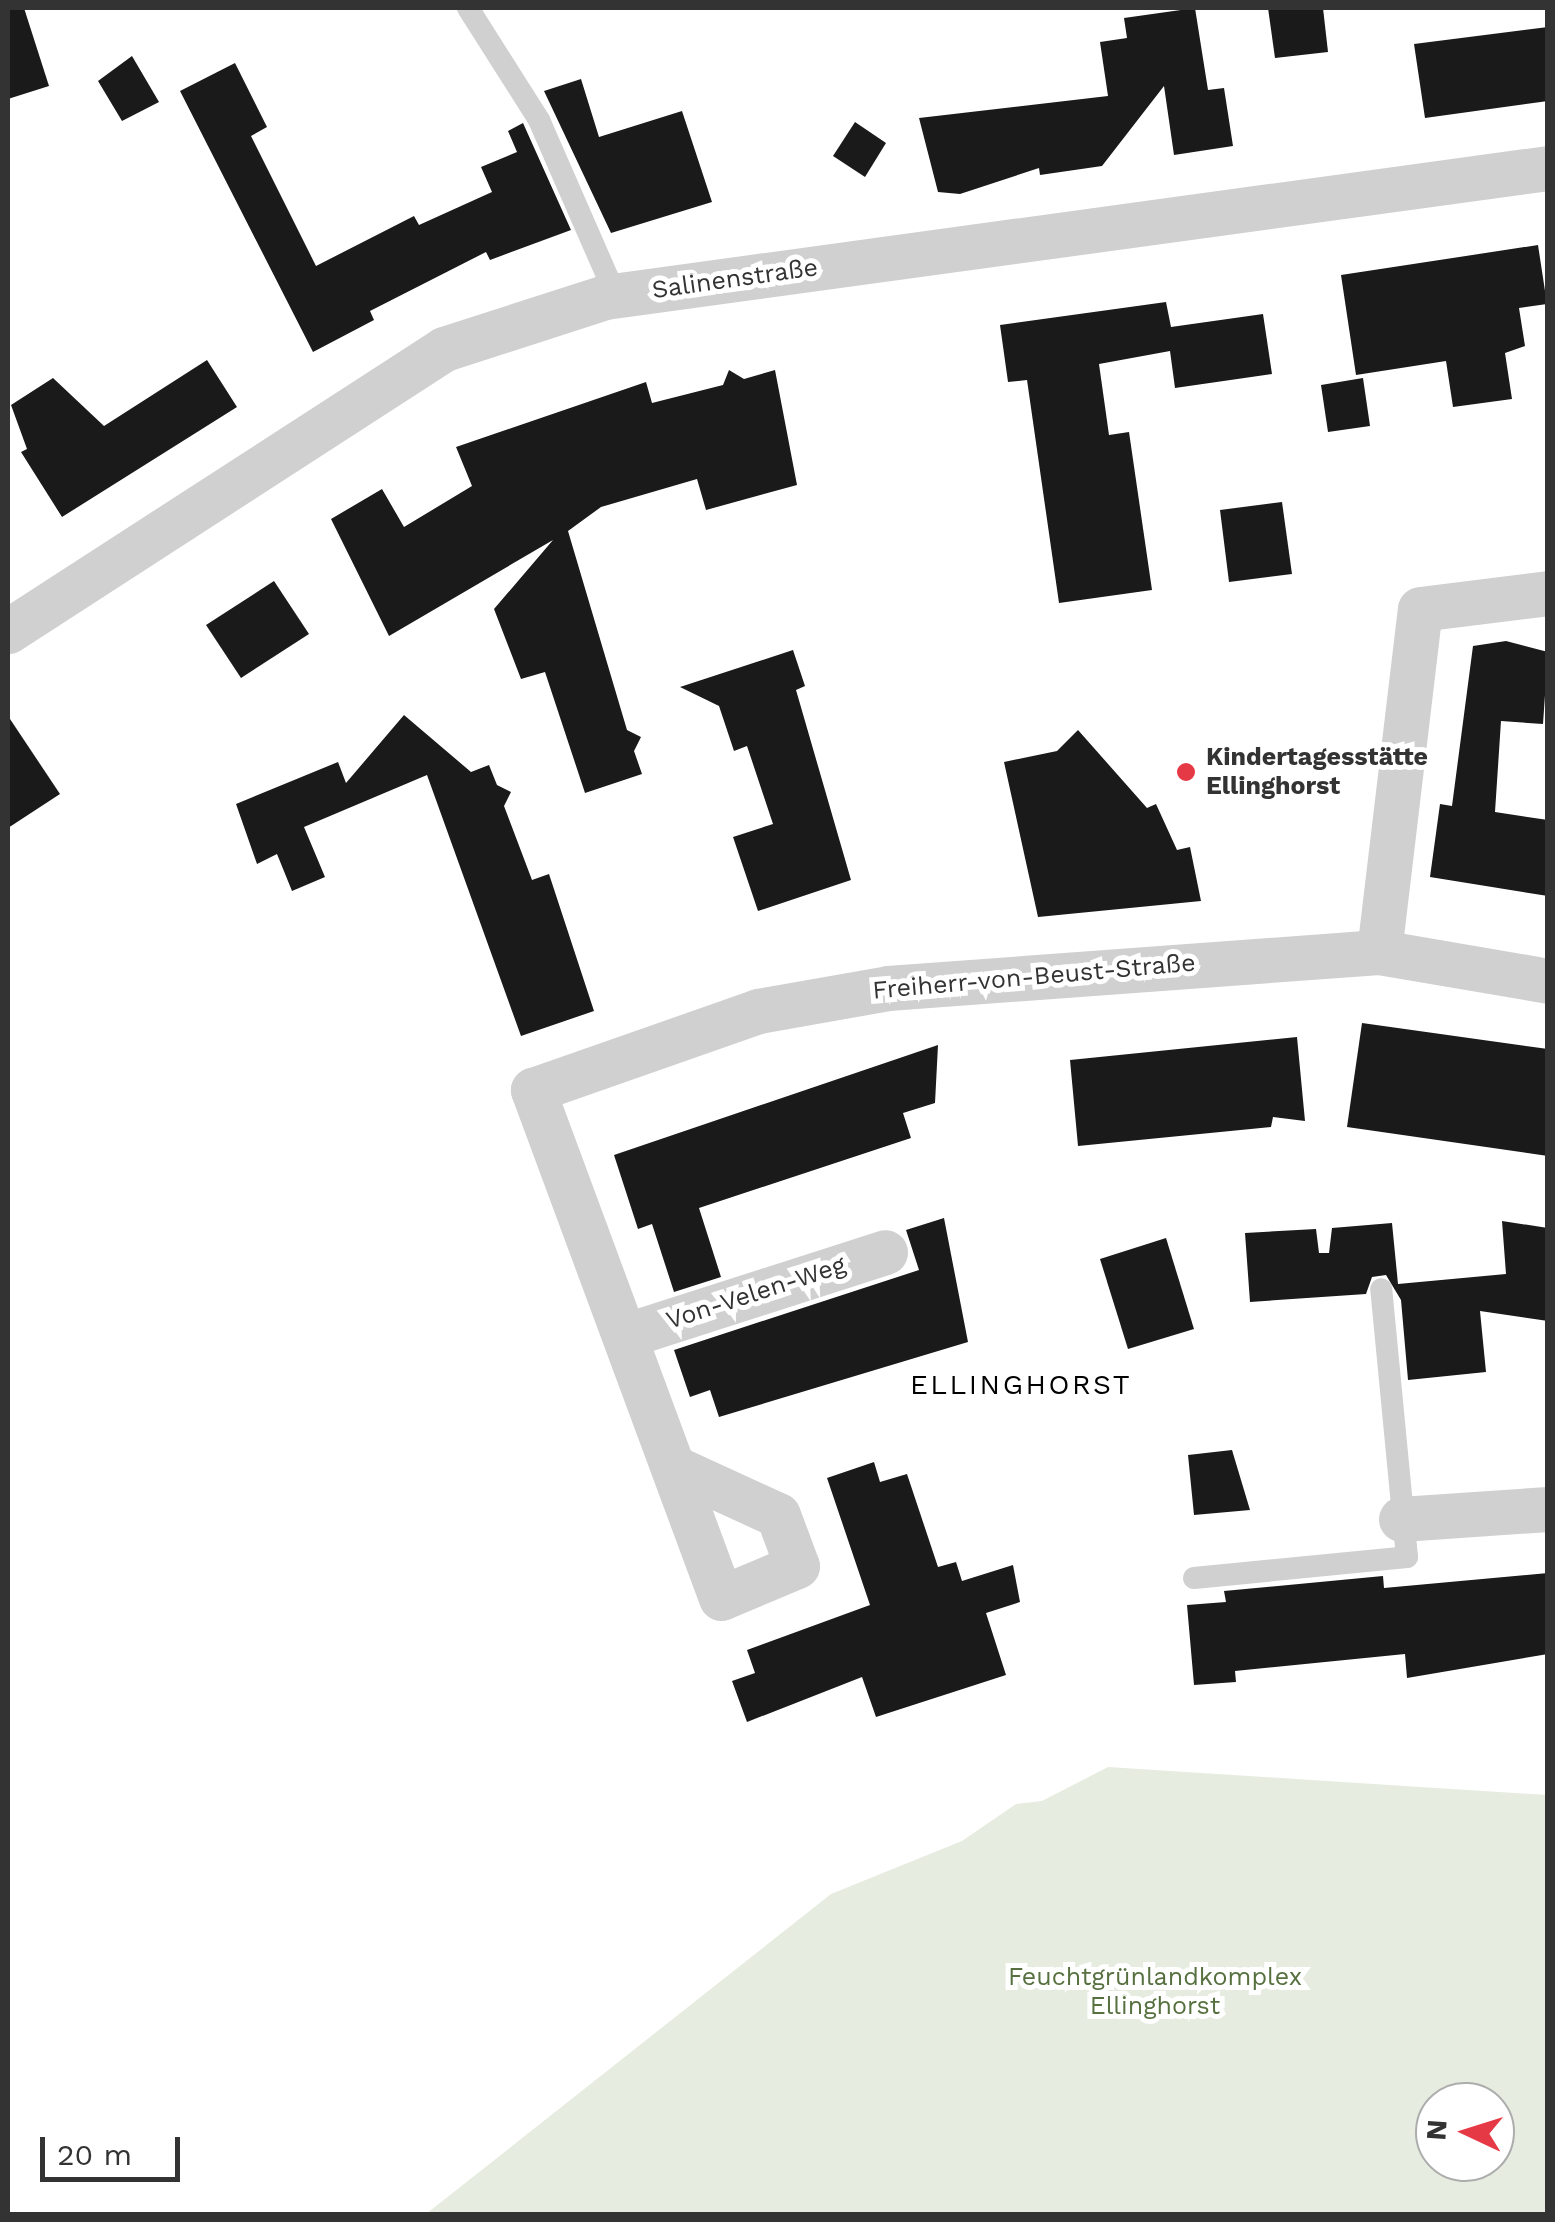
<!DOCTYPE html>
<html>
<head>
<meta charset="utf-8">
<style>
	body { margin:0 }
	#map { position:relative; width:1555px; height:2222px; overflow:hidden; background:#fff; font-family:"Work Sans",sans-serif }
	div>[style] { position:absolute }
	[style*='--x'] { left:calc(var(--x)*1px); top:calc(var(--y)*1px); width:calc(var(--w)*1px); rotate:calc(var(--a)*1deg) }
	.green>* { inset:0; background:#e6ecdf }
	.building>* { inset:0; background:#1a1a1a }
	.service>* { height:22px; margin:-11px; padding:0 11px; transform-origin:11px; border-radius:11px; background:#d0d0d0 }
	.minor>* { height:45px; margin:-22.5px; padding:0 22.5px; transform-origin:22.5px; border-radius:22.5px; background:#d0d0d0 }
	.dots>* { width:28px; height:28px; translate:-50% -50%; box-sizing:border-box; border:5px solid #fff; border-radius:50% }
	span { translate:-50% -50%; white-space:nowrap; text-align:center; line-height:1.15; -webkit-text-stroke:10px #fff; paint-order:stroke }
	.street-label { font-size:25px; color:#333 }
	.poi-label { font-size:25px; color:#333; font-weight:700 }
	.left { translate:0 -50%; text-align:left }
	.park-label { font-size:25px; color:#56703f }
	.neighbourhood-label { font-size:28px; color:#000; letter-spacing:2.5px }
	.frame { position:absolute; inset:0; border:10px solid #333; pointer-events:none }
	.north { position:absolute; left:1415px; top:2082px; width:100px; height:100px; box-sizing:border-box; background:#fff; border:2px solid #adadad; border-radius:50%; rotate:274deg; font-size:28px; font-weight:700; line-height:40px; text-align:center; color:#333 }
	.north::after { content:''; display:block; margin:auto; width:35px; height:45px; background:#e63946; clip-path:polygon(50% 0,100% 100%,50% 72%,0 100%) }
	.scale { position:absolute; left:40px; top:2137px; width:140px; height:45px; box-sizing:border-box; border:5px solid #333; border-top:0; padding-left:12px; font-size:30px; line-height:35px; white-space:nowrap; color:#333; -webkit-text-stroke:8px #fff; paint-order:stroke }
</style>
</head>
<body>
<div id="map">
	<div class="green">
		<div style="clip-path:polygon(evenodd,1108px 1767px,1547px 1795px,1547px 2214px,426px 2214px,831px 1894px,962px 1841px,1016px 1804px,1042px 1801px,1108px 1767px,1435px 2102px,1495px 2102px,1495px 2162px,1435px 2162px,1435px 2102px)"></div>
	</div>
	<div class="building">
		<div style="clip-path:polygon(8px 8px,24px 8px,49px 86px,8px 99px)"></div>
		<div style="clip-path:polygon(1195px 8px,1208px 90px,1224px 88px,1233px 146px,1174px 155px,1164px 86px,1102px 166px,1040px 175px,1039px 168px,960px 194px,938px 192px,919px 118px,1108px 96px,1100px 42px,1127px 38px,1124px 18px)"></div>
		<div style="clip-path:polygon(1268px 8px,1323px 8px,1328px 52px,1275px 58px)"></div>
		<div style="clip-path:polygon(1548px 27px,1548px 101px,1425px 118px,1414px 44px)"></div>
		<div style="clip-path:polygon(132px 56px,159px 102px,122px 121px,98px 81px)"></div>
		<div style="clip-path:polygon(235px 63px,267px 127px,251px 136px,316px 266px,414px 216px,419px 225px,492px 192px,481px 167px,517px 152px,508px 131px,523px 123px,571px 230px,490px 260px,486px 252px,370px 311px,374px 320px,313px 352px,180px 91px)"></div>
		<div style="clip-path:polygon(581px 79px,599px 137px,682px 111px,712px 202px,611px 233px,544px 91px)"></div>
		<div style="clip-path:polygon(855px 122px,886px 143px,865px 177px,833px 156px)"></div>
		<div style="clip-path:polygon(1538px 245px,1547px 304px,1519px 308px,1525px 346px,1505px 353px,1512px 399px,1453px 407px,1446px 361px,1356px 375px,1341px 275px)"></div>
		<div style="clip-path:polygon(1166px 302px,1171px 327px,1263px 314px,1272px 374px,1175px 388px,1170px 351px,1099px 364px,1109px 435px,1129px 432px,1152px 590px,1059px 603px,1027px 380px,1008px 382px,1000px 325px)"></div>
		<div style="clip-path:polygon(207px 360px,237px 407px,62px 517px,21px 452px,27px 449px,11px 405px,53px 378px,104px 426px)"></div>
		<div style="clip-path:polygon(729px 370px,744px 379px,775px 370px,797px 485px,706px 510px,697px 479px,601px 507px,568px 531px,627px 730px,641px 737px,634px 751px,642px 774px,585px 793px,545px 672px,521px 679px,494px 609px,553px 540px,389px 636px,331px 519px,382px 489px,404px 527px,472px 486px,456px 447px,646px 382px,652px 403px,723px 385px)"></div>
		<div style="clip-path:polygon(1363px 378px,1370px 426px,1328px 432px,1321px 385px)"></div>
		<div style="clip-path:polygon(1282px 502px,1292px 574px,1229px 582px,1220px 510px)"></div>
		<div style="clip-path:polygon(274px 581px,309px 634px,241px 678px,206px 625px)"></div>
		<div style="clip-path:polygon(1506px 641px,1548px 652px,1543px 724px,1501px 721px,1495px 812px,1548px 820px,1548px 896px,1430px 877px,1440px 804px,1452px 806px,1473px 646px)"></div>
		<div style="clip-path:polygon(793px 650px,805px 686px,796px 690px,851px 880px,758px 911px,733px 837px,773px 824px,747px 746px,734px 751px,719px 706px,680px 687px)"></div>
		<div style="clip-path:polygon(404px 715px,471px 772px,489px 765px,497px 785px,511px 792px,504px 806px,532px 880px,549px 874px,594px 1011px,521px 1036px,427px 775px,304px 827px,325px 877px,292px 891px,277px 854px,257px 864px,236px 804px,338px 762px,346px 783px)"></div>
		<div style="clip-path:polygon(8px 716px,60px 794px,8px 828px)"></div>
		<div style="clip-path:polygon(1078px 730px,1147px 808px,1156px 804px,1177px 850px,1190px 847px,1201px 901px,1038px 917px,1004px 762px,1057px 751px)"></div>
		<div style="clip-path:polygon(1362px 1023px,1548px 1049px,1548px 1156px,1347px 1127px)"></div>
		<div style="clip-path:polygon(1297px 1037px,1305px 1121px,1273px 1117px,1271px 1127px,1078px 1146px,1070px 1060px)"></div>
		<div style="clip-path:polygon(938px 1045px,935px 1103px,903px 1113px,911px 1138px,699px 1208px,721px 1277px,674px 1292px,652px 1224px,638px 1229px,614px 1155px)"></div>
		<div style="clip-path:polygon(944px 1218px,968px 1342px,719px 1417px,710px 1390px,690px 1397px,674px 1350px,919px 1270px,906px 1230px)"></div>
		<div style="clip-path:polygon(1502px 1221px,1548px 1228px,1548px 1321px,1480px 1311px,1486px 1372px,1408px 1380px,1401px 1300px,1386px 1275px,1372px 1277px,1366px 1294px,1250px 1302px,1245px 1233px,1316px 1229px,1319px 1253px,1329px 1253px,1332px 1228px,1392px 1223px,1398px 1284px,1506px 1274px)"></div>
		<div style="clip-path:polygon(1166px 1238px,1194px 1329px,1128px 1349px,1100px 1259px)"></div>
		<div style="clip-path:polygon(1232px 1450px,1250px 1510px,1194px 1515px,1188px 1455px)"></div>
		<div style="clip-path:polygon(874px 1462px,880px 1482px,907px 1474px,938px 1567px,956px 1562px,962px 1581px,1013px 1565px,1020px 1602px,986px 1613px,1006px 1675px,876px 1717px,862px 1677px,747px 1722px,732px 1681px,755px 1673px,747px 1650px,870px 1605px,827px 1478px)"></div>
		<div style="clip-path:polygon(1548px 1573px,1548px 1654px,1407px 1678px,1405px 1654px,1235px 1671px,1236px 1682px,1194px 1685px,1187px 1605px,1226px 1602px,1224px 1591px,1383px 1576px,1384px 1588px)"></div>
	</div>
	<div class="service">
		<div style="--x:468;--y:8;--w:133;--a:57.6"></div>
		<div style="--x:539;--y:120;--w:192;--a:66.4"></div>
		<div style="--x:1194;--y:1578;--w:214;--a:-5.6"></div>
		<div style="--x:1407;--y:1557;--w:269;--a:-95.5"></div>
	</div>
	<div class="minor">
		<div style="--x:8;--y:631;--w:519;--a:-32.89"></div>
		<div style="--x:444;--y:349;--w:169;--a:-17.9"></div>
		<div style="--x:605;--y:297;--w:952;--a:-7.79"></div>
		<div style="--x:1379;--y:952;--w:345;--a:-83.2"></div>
		<div style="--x:1420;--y:609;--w:129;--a:-7.1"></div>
		<div style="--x:627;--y:1335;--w:271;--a:-17.8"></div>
		<div style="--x:673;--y:1467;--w:115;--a:24.6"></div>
		<div style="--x:778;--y:1515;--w:54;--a:69.6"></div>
		<div style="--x:797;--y:1566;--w:82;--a:157.2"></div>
		<div style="--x:721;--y:1598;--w:542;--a:-110.31"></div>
		<div style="--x:533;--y:1090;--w:238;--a:-19.3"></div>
		<div style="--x:758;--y:1011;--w:132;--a:-10"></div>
		<div style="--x:888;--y:988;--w:492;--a:-4.2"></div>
		<div style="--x:1379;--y:952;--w:171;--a:9.7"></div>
		<div style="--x:1401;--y:1519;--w:147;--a:-3.9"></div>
	</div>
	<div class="dots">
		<div style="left:1186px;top:772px;background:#e63946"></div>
	</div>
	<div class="street-label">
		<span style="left:735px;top:279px;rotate:-8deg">Salinenstraße</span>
		<span style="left:1034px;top:977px;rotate:-5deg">Freiherr-von-Beust-Straße</span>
		<span style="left:756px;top:1293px;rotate:-18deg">Von-Velen-Weg</span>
	</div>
	<div class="poi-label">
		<span class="left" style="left:1206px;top:772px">Kindertagesstätte<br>Ellinghorst</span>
	</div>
	<div class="park-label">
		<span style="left:1155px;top:1992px">Feuchtgrünlandkomplex<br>Ellinghorst</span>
	</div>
	<div class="neighbourhood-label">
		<span style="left:1021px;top:1385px">ELLINGHORST</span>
	</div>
	<div class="frame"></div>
	<div class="north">N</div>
	<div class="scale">20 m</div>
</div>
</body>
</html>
